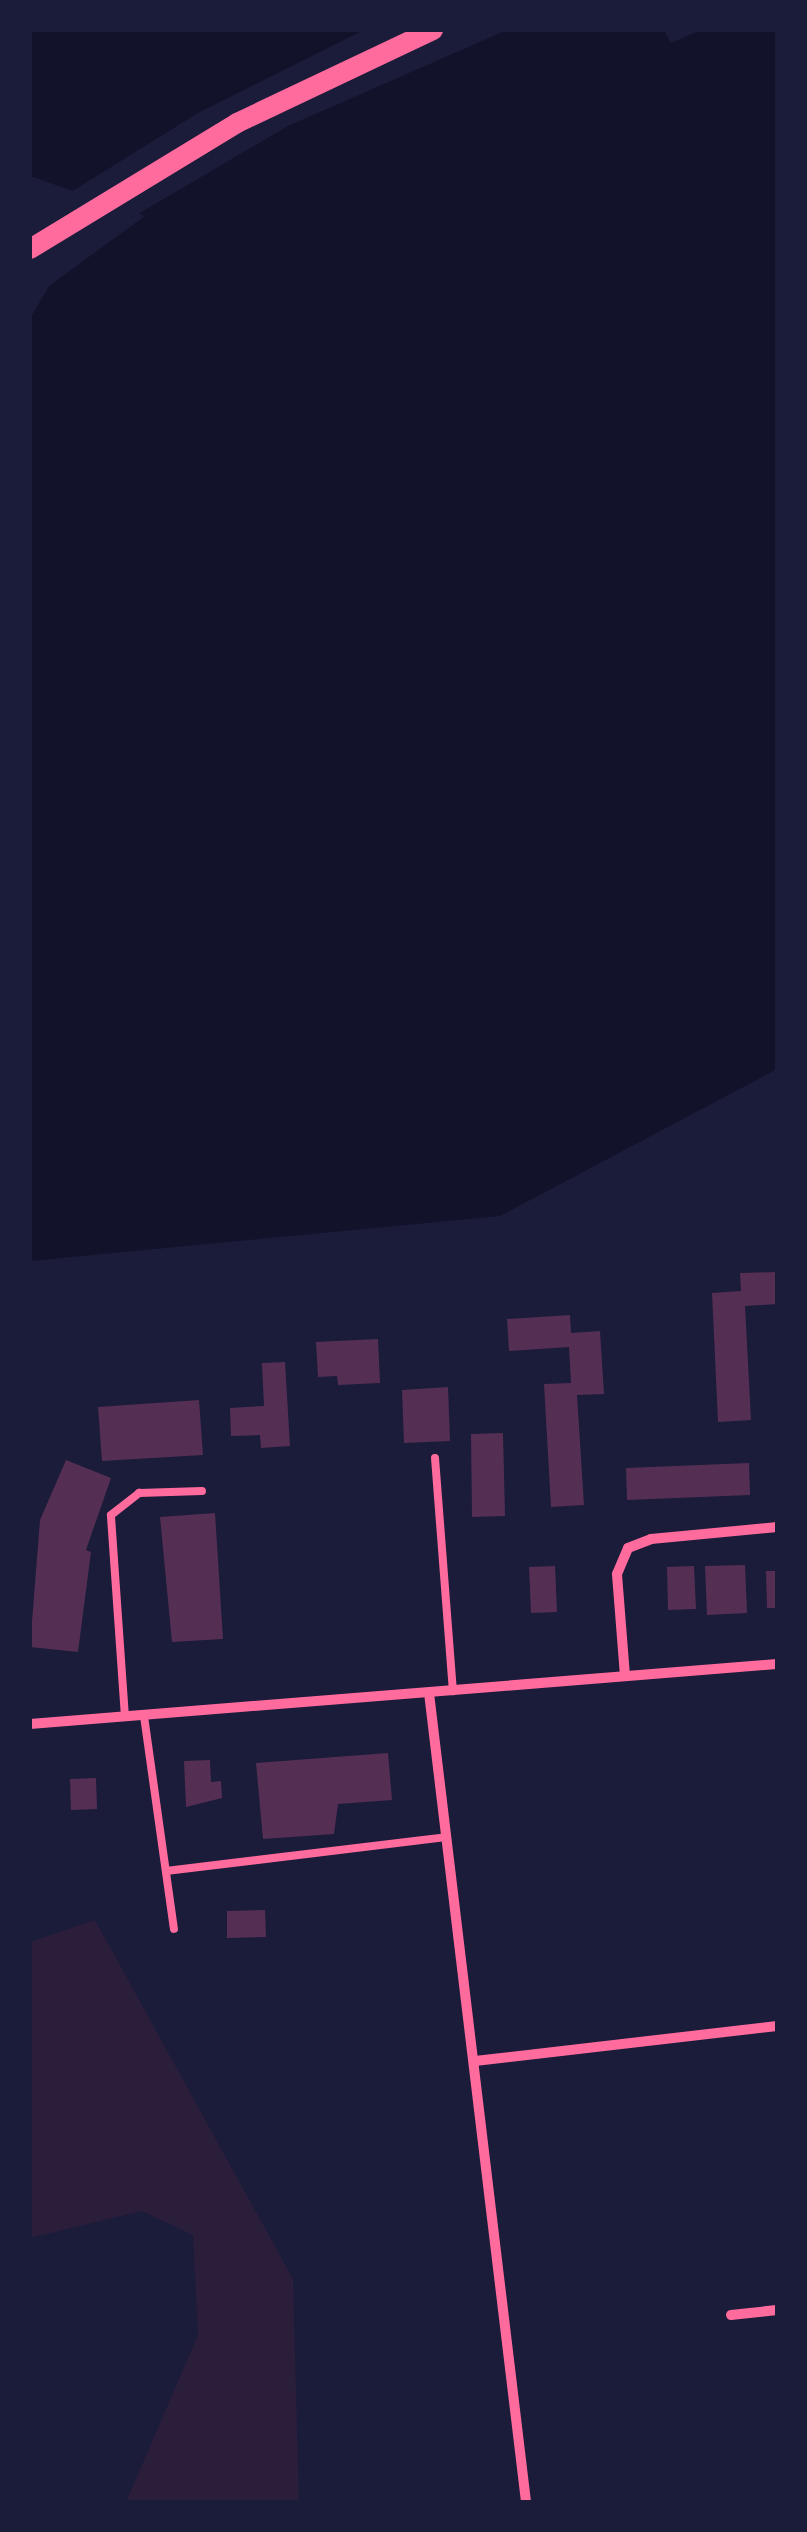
<!DOCTYPE html>
<html>
<head>
<meta charset="utf-8">
<style>
	body { margin:0 }
	#map { position:relative; width:807px; height:2532px; overflow:hidden; background:#1b1b3a; font-family:Quicksand,sans-serif }
	div>[style] { position:absolute }
	[style*='--x'] { left:calc(var(--x)*1px); top:calc(var(--y)*1px); width:calc(var(--w)*1px); rotate:calc(var(--a)*1deg) }
	.green>* { inset:0; background:#2a1e3b }
	.water>* { inset:0; background:#12122b }
	.pier>* { inset:0; background:#1b1b3a }
	.building>* { inset:0; background:#542f53 }
	.service>* { height:8px; margin:-4px; padding:0 4px; transform-origin:4px; border-radius:4px; background:#ff6b9d }
	.minor>* { height:10px; margin:-5px; padding:0 5px; transform-origin:5px; border-radius:5px; background:#ff6b9d }
	.secondary>* { height:20px; margin:-10px; padding:0 10px; transform-origin:10px; border-radius:10px; background:#ff6b9d }
	span { translate:-50% -50%; white-space:nowrap; text-align:center; line-height:1.15; -webkit-text-stroke:8px #1b1b3a; paint-order:stroke }
	.frame { position:absolute; inset:0; border:32px solid #1b1b3a; pointer-events:none }
</style>
</head>
<body>
<div id="map">
	<div class="green">
		<div style="clip-path:polygon(95px 1920px,293px 2279px,299px 2502px,126px 2502px,198px 2335px,193px 2235px,142px 2211px,30px 2238px,30px 1942px)"></div>
	</div>
	<div class="water">
		<div style="clip-path:polygon(30px 30px,664px 30px,671px 43px,701px 30px,777px 30px,777px 1069px,500px 1216px,30px 1261px,30px 319px,49px 286px,145px 216px,30px 176px)"></div>
	</div>
	<div class="pier">
		<div style="clip-path:polygon(364px 30px,507px 30px,288px 126px,133px 217px,66px 195px,198px 113px)"></div>
	</div>
	<div class="building">
		<div style="clip-path:polygon(777px 1272px,777px 1304px,745px 1306px,751px 1420px,718px 1422px,712px 1293px,741px 1291px,740px 1273px)"></div>
		<div style="clip-path:polygon(570px 1315px,571px 1333px,600px 1331px,604px 1394px,577px 1395px,584px 1505px,551px 1507px,544px 1384px,571px 1383px,569px 1347px,509px 1351px,507px 1319px)"></div>
		<div style="clip-path:polygon(378px 1339px,380px 1383px,338px 1385px,337px 1376px,318px 1377px,316px 1342px)"></div>
		<div style="clip-path:polygon(285px 1362px,290px 1446px,261px 1448px,260px 1435px,231px 1436px,230px 1408px,264px 1406px,262px 1363px)"></div>
		<div style="clip-path:polygon(448px 1387px,450px 1441px,404px 1443px,402px 1390px)"></div>
		<div style="clip-path:polygon(199px 1400px,203px 1455px,102px 1461px,98px 1407px)"></div>
		<div style="clip-path:polygon(503px 1433px,505px 1516px,472px 1517px,471px 1434px)"></div>
		<div style="clip-path:polygon(66px 1460px,111px 1478px,86px 1550px,91px 1552px,78px 1652px,30px 1647px,40px 1520px)"></div>
		<div style="clip-path:polygon(749px 1463px,750px 1495px,627px 1500px,626px 1468px)"></div>
		<div style="clip-path:polygon(215px 1513px,223px 1639px,172px 1642px,160px 1517px)"></div>
		<div style="clip-path:polygon(745px 1565px,747px 1613px,707px 1615px,705px 1566px)"></div>
		<div style="clip-path:polygon(555px 1566px,557px 1612px,531px 1613px,529px 1567px)"></div>
		<div style="clip-path:polygon(694px 1566px,696px 1609px,668px 1610px,667px 1567px)"></div>
		<div style="clip-path:polygon(766px 1571px,777px 1571px,777px 1608px,767px 1608px)"></div>
		<div style="clip-path:polygon(388px 1753px,392px 1800px,338px 1804px,334px 1834px,263px 1839px,256px 1763px)"></div>
		<div style="clip-path:polygon(210px 1760px,211px 1782px,221px 1781px,222px 1798px,186px 1807px,184px 1761px)"></div>
		<div style="clip-path:polygon(96px 1778px,97px 1809px,71px 1810px,70px 1779px)"></div>
		<div style="clip-path:polygon(265px 1910px,266px 1937px,227px 1938px,227px 1911px)"></div>
	</div>
	<div class="service">
		<div style="--x:435;--y:1458;--w:234;--a:85.6"></div>
		<div style="--x:144;--y:1716;--w:215;--a:82"></div>
		<div style="--x:125;--y:1717;--w:202;--a:-94"></div>
		<div style="--x:111;--y:1515;--w:36;--a:-38"></div>
		<div style="--x:139;--y:1493;--w:63;--a:-1.8"></div>
		<div style="--x:166;--y:1871;--w:282;--a:-6.9"></div>
	</div>
	<div class="minor">
		<div style="--x:625;--y:1676;--w:102;--a:-94.5"></div>
		<div style="--x:617;--y:1574;--w:28;--a:-67"></div>
		<div style="--x:628;--y:1548;--w:25;--a:-21"></div>
		<div style="--x:651;--y:1539;--w:127;--a:-5.4"></div>
		<div style="--x:429;--y:1693;--w:815;--a:83.16"></div>
		<div style="--x:30;--y:1724;--w:749;--a:-4.59"></div>
		<div style="--x:475;--y:2061;--w:304;--a:-6.6"></div>
		<div style="--x:731;--y:2315;--w:46;--a:-6.2"></div>
	</div>
	<div class="secondary">
		<div style="--x:30;--y:249;--w:242;--a:-31.3"></div>
		<div style="--x:237;--y:123;--w:217;--a:-25.4"></div>
	</div>
	<div class="frame"></div>
</div>
</body>
</html>
